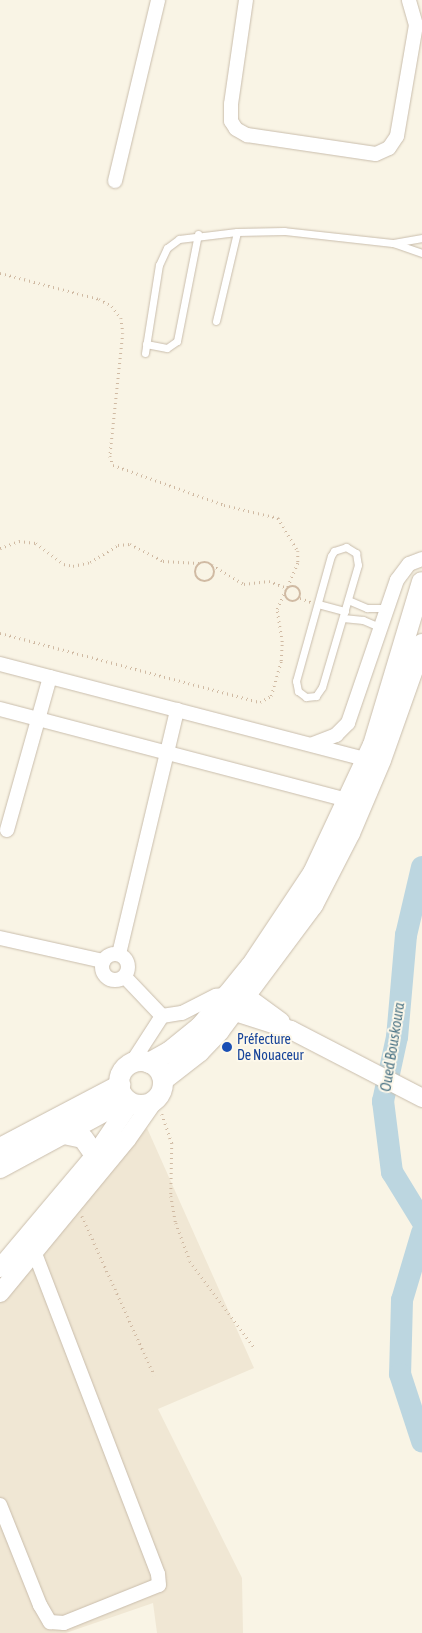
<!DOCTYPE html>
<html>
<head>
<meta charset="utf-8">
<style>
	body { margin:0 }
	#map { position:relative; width:422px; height:1633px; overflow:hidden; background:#f9f4e5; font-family:"Asap Condensed",sans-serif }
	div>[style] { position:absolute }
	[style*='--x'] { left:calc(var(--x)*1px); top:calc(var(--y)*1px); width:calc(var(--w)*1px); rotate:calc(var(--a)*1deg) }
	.residential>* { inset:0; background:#f0e7d4 }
	.river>* { height:22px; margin:-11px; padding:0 11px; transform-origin:11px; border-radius:11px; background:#bcd6e0 }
	.path>* { height:2.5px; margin-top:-1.25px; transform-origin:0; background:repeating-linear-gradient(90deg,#d0baa3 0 1px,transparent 0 5px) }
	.path>.ring { margin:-1.25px; padding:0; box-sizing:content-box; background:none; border:2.5px solid #d0baa3; border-radius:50% }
	.roads { filter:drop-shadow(0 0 1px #c9bdac) drop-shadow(0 0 1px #c9bdac) }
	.service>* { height:7px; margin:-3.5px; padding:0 3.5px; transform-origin:3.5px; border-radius:3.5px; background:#fff }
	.minor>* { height:14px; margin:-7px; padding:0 7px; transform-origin:7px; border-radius:7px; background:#fff }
	.minor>.ring { margin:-7px; padding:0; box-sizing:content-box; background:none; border:14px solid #fff; border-radius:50% }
	.tertiary>* { height:18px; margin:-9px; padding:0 9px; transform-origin:9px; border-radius:9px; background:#fff }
	.secondary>* { height:20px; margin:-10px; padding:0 10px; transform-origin:10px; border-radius:10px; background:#fff }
	.secondary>.ring { margin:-10px; padding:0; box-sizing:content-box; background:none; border:20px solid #fff; border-radius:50% }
	.dots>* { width:14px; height:14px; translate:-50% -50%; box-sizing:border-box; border:2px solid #fdf8ea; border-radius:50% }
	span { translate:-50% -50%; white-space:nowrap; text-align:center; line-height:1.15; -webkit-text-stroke:4px #fdf8ea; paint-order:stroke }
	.transit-label { font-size:14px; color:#164399 }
	.left { translate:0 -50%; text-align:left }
	.water-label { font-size:15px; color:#4d7586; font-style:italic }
</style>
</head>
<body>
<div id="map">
	<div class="residential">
		<div style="clip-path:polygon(147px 1128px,254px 1368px,158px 1409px,242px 1578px,243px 1633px,157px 1633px,153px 1603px,66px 1633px,0 1633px,0 1301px)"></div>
	</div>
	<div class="river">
		<div style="--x:422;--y:867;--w:70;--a:103.2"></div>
		<div style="--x:406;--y:935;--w:102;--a:95"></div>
		<div style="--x:397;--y:1037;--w:66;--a:102.3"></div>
		<div style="--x:383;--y:1101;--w:72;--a:82.8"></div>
		<div style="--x:392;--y:1172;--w:57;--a:58.5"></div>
		<div style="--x:422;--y:1233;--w:70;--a:106.6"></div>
		<div style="--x:402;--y:1300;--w:74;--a:91.5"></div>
		<div style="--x:400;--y:1374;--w:71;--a:71.8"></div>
	</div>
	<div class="path">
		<div style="--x:0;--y:273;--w:102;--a:14.7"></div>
		<div style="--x:99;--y:299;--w:15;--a:28"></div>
		<div style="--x:112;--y:306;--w:15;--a:53"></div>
		<div style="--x:121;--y:318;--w:15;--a:82"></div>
		<div style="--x:123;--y:333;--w:124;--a:96"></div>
		<div style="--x:110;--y:456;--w:9;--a:72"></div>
		<div style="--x:113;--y:465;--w:118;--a:19.8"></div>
		<div style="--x:224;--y:505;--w:56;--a:13.5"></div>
		<div style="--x:278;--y:518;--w:39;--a:59"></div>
		<div style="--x:298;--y:551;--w:12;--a:90"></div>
		<div style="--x:298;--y:563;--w:26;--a:113"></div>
		<div style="--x:0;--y:548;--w:20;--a:-20"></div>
		<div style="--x:19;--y:541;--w:17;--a:7"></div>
		<div style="--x:36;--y:543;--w:35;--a:37"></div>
		<div style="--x:64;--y:564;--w:9;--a:13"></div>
		<div style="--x:73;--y:566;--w:17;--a:-13"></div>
		<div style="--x:90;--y:562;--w:33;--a:-31"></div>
		<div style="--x:118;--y:545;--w:12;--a:-5"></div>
		<div style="--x:130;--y:544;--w:37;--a:27"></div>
		<div style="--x:163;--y:561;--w:36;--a:3"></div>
		<div class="ring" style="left:195px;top:562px;width:17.5px;height:17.5px"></div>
		<div style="--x:212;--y:565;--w:37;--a:31"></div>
		<div style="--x:244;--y:584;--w:25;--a:-7"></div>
		<div style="--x:269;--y:581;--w:19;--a:21"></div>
		<div class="ring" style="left:285px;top:586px;width:13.5px;height:13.5px"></div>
		<div style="--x:300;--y:598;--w:12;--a:20"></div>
		<div style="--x:0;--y:633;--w:269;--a:14.9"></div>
		<div style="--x:260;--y:702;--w:13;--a:-29"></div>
		<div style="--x:271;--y:696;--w:36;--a:-74"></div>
		<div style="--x:281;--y:661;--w:19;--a:-87"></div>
		<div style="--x:282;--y:642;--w:33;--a:-99"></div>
		<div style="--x:277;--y:609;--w:20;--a:-66"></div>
		<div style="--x:162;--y:1114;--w:31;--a:71"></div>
		<div style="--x:172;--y:1143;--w:53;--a:91.1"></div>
		<div style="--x:171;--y:1196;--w:27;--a:80"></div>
		<div style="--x:176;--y:1223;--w:40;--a:69.8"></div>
		<div style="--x:190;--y:1261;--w:107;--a:53.3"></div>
		<div style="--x:82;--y:1216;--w:175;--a:65.6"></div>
	</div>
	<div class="roads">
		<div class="service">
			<div style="--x:422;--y:238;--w:29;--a:170"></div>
			<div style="--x:393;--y:243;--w:31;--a:19"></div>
			<div style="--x:216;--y:321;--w:91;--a:-76.7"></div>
			<div style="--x:146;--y:344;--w:21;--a:11"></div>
			<div style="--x:167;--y:348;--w:12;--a:-35"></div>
			<div style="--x:177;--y:341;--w:109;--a:-78.9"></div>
			<div style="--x:145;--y:353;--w:89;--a:-81"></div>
			<div style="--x:159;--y:265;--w:19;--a:-65"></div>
			<div style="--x:167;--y:248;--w:15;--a:-37"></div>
			<div style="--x:179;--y:239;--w:58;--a:-6.9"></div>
			<div style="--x:237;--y:232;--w:47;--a:-1.2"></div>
			<div style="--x:284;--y:231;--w:110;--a:6.3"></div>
			<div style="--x:346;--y:547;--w:12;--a:31"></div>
			<div style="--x:356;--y:553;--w:12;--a:81"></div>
			<div style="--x:358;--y:565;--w:127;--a:106.4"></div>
			<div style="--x:322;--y:687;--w:11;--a:124"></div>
			<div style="--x:316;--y:696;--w:10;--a:174"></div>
			<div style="--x:306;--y:697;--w:10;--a:-143"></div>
			<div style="--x:298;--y:691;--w:10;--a:-101"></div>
			<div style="--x:296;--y:681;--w:130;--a:-74.4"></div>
			<div style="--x:331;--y:556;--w:6;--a:-59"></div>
			<div style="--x:334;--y:551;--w:13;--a:-18"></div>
			<div style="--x:348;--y:600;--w:21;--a:23"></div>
			<div style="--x:367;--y:608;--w:20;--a:0"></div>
			<div style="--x:318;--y:604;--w:28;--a:15"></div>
			<div style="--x:343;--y:618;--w:20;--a:6"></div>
			<div style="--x:363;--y:620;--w:21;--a:23"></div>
		</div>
		<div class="minor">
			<div style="--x:246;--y:0;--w:105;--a:98.2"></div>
			<div style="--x:231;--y:104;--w:17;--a:90"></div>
			<div style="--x:231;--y:121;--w:9;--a:58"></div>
			<div style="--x:236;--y:129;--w:13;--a:29"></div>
			<div style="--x:247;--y:135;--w:130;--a:8.4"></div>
			<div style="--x:376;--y:154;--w:14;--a:-25"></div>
			<div style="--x:389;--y:148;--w:14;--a:-56"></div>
			<div style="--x:397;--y:136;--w:113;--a:-80.3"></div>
			<div style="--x:416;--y:25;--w:26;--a:-106"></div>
			<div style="--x:115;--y:181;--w:186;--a:-76.6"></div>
			<div style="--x:0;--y:664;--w:378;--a:14.6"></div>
			<div style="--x:0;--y:709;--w:360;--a:14.7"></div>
			<div style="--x:313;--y:744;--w:25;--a:-21"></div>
			<div style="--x:336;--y:735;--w:17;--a:-45"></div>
			<div style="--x:348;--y:723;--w:151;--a:-71.1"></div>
			<div style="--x:397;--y:580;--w:20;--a:-53"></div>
			<div style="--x:409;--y:564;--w:14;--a:-21"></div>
			<div style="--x:7;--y:830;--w:159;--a:-74.3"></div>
			<div style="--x:0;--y:938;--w:106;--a:12.6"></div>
			<div class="ring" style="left:102px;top:954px;width:12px;height:12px"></div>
			<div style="--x:119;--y:954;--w:251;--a:-76.6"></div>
			<div style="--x:125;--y:977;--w:54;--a:46.5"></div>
			<div style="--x:131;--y:1064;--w:57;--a:-57.1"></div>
			<div style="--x:162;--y:1016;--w:20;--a:-9"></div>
			<div style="--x:182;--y:1013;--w:38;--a:-27"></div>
			<div style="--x:216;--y:996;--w:12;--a:-9"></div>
			<div style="--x:0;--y:1505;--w:108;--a:68.2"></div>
			<div style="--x:40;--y:1605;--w:20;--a:60"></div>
			<div style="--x:50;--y:1622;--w:14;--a:4"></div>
			<div style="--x:64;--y:1623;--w:102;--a:-21.8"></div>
			<div style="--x:159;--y:1585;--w:11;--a:-95"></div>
			<div style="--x:158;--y:1574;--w:346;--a:-111"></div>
		</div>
		<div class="tertiary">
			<div style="--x:233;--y:995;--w:14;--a:8"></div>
			<div style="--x:247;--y:997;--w:42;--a:36.3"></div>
			<div style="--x:235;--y:1012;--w:59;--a:17.8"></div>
			<div style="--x:291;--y:1030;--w:148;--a:27.4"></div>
			<div style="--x:0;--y:1268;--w:148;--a:-49.9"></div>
			<div style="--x:95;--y:1155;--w:64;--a:-55.8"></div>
			<div style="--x:0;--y:1293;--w:200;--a:-50.5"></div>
			<div style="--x:127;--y:1139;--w:45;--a:-54.9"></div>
		</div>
		<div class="secondary">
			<div class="ring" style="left:119px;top:1061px;width:24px;height:24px"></div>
			<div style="--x:149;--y:1063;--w:23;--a:-29"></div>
			<div style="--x:169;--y:1052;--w:40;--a:-39"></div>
			<div style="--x:200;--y:1027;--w:43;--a:-49.7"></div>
			<div style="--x:228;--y:994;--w:36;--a:-51"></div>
			<div style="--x:251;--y:966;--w:112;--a:-56.3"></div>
			<div style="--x:313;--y:873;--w:141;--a:-64.9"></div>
			<div style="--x:373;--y:745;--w:170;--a:-73.3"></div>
			<div style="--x:163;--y:1080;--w:46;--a:-37.9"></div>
			<div style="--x:199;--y:1052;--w:29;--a:-46"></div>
			<div style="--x:219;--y:1031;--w:157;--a:-53.3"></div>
			<div style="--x:313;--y:905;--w:81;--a:-62.8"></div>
			<div style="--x:350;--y:833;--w:79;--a:-67"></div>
			<div style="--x:381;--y:760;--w:123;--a:-70.5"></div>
			<div style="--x:64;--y:1134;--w:19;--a:12"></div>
			<div style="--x:83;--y:1138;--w:21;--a:55"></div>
			<div style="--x:0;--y:1148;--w:136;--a:-27.7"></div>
			<div style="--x:0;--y:1168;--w:143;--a:-28.4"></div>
		</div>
	</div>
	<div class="dots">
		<div style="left:227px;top:1047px;background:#1a4fb4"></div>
	</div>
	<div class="transit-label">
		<span class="left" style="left:237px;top:1047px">Préfecture<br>De Nouaceur</span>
	</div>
	<div class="water-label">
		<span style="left:392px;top:1047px;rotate:-81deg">Oued Bouskoura</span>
	</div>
</div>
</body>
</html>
